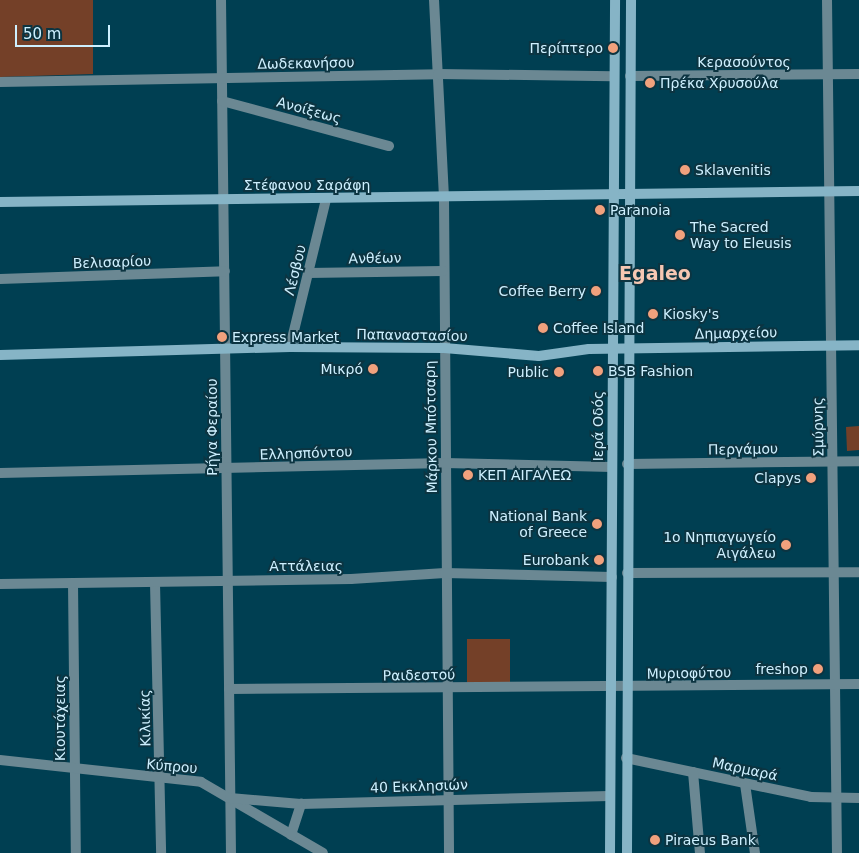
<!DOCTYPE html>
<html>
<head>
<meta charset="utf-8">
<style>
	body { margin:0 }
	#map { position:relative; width:859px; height:853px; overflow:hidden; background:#003f52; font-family:"DejaVu Sans",sans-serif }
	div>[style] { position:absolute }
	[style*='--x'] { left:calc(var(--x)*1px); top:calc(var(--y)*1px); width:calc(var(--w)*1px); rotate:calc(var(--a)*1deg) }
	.green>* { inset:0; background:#744028 }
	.street>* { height:10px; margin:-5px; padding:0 5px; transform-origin:5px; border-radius:5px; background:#6b8893 }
	.secondary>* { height:10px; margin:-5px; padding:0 5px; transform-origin:5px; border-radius:5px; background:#86b4c6 }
	.dots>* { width:14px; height:14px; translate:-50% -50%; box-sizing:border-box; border:2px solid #0c3441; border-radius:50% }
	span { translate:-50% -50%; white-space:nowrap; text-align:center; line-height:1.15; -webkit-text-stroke:4px #0c3441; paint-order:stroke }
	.poi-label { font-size:14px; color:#cef0ff }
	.right { translate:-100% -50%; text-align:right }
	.left { translate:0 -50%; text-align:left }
	.street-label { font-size:14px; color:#cef0ff }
	.district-label { font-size:19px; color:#f6c7b3; font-weight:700 }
	.scale { position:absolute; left:15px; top:25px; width:95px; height:22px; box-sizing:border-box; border:2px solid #cef0ff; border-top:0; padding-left:6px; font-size:15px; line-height:18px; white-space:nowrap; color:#cef0ff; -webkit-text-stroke:4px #0c3441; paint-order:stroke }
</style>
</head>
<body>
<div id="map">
	<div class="green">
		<div style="clip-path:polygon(0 0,93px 0,93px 74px,0 77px)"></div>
		<div style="clip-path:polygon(859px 426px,859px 450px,847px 451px,846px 427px)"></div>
		<div style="clip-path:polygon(467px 639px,510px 639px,510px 684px,467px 685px)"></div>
	</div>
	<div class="street">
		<div style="--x:221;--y:0;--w:853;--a:89.33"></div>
		<div style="--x:434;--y:0;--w:198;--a:87.1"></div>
		<div style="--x:444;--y:198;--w:655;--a:89.56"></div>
		<div style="--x:827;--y:0;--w:853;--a:89.33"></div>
		<div style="--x:630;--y:76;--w:229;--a:-0.5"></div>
		<div style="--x:0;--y:82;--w:438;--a:-1"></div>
		<div style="--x:438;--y:74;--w:175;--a:0.7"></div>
		<div style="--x:222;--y:101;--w:173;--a:15.1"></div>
		<div style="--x:308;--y:273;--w:135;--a:-0.8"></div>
		<div style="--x:0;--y:279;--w:225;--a:-2"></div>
		<div style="--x:290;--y:347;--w:152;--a:-76.3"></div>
		<div style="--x:627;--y:464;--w:232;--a:-0.7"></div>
		<div style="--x:0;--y:473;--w:445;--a:-1.3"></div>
		<div style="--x:445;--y:463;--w:167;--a:1.4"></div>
		<div style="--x:627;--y:573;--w:232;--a:-0.2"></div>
		<div style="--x:73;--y:583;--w:270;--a:89.4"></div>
		<div style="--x:155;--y:583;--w:270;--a:88.7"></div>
		<div style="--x:0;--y:584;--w:351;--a:-0.8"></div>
		<div style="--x:351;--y:579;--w:94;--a:-3.7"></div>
		<div style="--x:445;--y:573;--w:167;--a:1.4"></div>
		<div style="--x:229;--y:689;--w:630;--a:-0.45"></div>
		<div style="--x:626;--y:758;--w:189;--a:11.9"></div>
		<div style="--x:811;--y:797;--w:48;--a:1.2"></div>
		<div style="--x:0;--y:760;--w:202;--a:6.2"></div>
		<div style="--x:201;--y:782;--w:141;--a:30.2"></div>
		<div style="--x:693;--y:772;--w:81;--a:85.1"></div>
		<div style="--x:745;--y:784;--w:70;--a:81.8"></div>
		<div style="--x:230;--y:798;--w:71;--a:4.8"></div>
		<div style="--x:301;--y:804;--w:308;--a:-1.5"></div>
		<div style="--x:291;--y:835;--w:33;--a:-72"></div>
	</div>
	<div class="secondary">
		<div style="--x:0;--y:202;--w:859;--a:-0.73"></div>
		<div style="--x:0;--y:355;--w:290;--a:-1.6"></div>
		<div style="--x:290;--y:347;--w:154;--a:0.4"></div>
		<div style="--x:444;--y:348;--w:95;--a:4.8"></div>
		<div style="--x:539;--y:356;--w:50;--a:-8"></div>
		<div style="--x:589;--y:349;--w:270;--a:-0.8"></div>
		<div style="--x:610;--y:853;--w:853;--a:-89.66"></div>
		<div style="--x:627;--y:853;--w:853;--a:-89.73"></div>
	</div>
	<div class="dots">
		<div style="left:613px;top:48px;background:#f1a17d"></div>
		<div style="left:650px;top:83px;background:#f1a17d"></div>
		<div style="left:685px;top:170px;background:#f1a17d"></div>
		<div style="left:600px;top:210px;background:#f1a17d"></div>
		<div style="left:680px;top:235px;background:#f1a17d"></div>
		<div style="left:596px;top:291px;background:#f1a17d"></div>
		<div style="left:653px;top:314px;background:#f1a17d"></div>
		<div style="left:543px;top:328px;background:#f1a17d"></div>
		<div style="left:222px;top:337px;background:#f1a17d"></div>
		<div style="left:373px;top:369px;background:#f1a17d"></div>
		<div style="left:598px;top:371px;background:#f1a17d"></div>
		<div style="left:559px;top:372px;background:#f1a17d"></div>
		<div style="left:468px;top:475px;background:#f1a17d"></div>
		<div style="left:811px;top:478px;background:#f1a17d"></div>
		<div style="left:597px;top:524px;background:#f1a17d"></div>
		<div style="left:786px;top:545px;background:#f1a17d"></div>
		<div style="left:599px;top:560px;background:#f1a17d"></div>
		<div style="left:818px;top:669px;background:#f1a17d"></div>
		<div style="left:655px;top:840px;background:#f1a17d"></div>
	</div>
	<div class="poi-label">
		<span class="right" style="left:603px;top:48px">Περίπτερο</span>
		<span class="left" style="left:660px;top:83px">Πρέκα Χρυσούλα</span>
		<span class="left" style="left:695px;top:170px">Sklavenitis</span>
		<span class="left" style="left:610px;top:210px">Paranoia</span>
		<span class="left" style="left:690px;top:235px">The Sacred<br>Way to Eleusis</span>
		<span class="right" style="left:586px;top:291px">Coffee Berry</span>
		<span class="left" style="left:663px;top:314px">Kiosky's</span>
		<span class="left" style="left:553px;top:328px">Coffee Island</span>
		<span class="left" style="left:232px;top:337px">Express Market</span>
		<span class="right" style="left:363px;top:369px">Μικρό</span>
		<span class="left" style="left:608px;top:371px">BSB Fashion</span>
		<span class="right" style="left:549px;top:372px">Public</span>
		<span class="left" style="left:478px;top:475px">ΚΕΠ ΑΙΓΑΛΕΩ</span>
		<span class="right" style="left:801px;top:478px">Clapys</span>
		<span class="right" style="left:587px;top:524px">National Bank<br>of Greece</span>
		<span class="right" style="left:776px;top:545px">1ο Νηπιαγωγείο<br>Αιγάλεω</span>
		<span class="right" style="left:589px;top:560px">Eurobank</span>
		<span class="right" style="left:808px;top:669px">freshop</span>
		<span class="left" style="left:665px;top:840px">Piraeus Bank</span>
	</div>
	<div class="street-label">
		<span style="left:744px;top:62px">Κερασούντος</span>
		<span style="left:306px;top:63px;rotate:-1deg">Δωδεκανήσου</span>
		<span style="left:309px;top:110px;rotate:15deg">Ανοίξεως</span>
		<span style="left:307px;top:185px">Στέφανου Σαράφη</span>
		<span style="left:375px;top:258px;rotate:-1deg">Ανθέων</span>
		<span style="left:112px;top:262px;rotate:-2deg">Βελισαρίου</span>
		<span style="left:295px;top:270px;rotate:-76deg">Λέσβου</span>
		<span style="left:736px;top:333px;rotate:-1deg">Δημαρχείου</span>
		<span style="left:412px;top:335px;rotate:1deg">Παπαναστασίου</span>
		<span style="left:598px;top:426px;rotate:-90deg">Ιερά Οδός</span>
		<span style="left:212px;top:427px;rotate:-90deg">Ρήγα Φεραίου</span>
		<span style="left:431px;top:427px;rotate:-91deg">Μάρκου Μπότσαρη</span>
		<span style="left:818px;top:427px;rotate:-91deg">Σμύρνης</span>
		<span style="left:743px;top:449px;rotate:-1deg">Περγάμου</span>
		<span style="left:306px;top:453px;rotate:-2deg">Ελλησπόντου</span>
		<span style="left:306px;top:566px">Αττάλειας</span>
		<span style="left:689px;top:673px;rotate:-1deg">Μυριοφύτου</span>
		<span style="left:419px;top:675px;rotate:-1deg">Ραιδεστού</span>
		<span style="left:60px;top:718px;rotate:-90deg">Κιουτάχειας</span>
		<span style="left:145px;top:718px;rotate:-91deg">Κιλικίας</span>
		<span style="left:172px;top:766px;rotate:5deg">Κύπρου</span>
		<span style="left:745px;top:769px;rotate:12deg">Μαρμαρά</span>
		<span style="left:419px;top:786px;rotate:-2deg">40 Εκκλησιών</span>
	</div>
	<div class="district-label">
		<span style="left:655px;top:274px">Egaleo</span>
	</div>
	<div class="scale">50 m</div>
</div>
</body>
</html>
